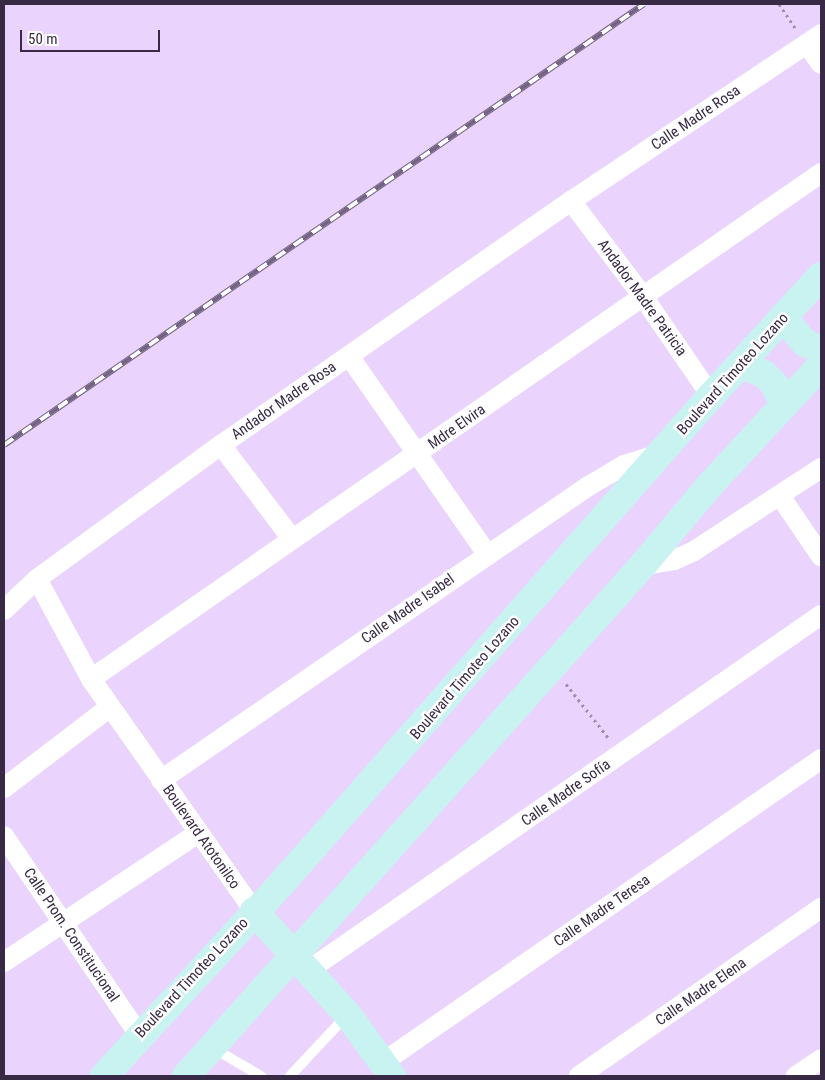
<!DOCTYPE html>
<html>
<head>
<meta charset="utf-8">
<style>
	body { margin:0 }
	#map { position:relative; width:825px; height:1080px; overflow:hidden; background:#ead4fd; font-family:"Roboto Condensed",sans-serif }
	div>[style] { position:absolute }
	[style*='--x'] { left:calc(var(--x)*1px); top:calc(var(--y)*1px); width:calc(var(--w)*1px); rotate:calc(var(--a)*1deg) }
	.path>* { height:3px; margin-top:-1.5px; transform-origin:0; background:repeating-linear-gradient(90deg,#a18eb1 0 2.5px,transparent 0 6.5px) }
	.lane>* { height:10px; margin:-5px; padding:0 5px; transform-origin:5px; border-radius:5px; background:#fff }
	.street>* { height:20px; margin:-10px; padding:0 10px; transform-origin:10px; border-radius:10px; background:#fff }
	.secondary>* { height:28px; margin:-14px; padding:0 14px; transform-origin:14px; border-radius:14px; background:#c9f3f1 }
	.rail>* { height:5.5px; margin-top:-2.75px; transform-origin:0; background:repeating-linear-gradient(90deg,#fff 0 11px,#746382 0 22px); box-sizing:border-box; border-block:1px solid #746382 }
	span { translate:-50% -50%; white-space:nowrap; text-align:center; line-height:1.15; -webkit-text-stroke:5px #fff; paint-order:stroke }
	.street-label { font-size:15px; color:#382a44 }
	.frame { position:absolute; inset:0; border:5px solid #382a44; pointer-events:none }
	.scale { position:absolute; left:20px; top:30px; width:140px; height:22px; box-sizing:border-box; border:2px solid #382a44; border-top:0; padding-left:6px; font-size:15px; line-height:18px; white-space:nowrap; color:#382a44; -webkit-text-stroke:4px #fff; paint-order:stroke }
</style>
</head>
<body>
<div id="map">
	<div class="path">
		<div style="--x:779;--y:4;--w:30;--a:56"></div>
		<div style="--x:566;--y:684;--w:71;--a:51.8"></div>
	</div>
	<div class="lane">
		<div style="--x:213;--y:1048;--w:56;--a:30.3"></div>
		<div style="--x:290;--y:1076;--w:83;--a:-46.9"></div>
	</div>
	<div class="street">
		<div style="--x:807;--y:44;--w:24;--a:55"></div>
		<div style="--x:571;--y:201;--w:121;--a:53"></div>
		<div style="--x:644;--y:298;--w:119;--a:55.6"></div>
		<div style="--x:349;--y:356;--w:241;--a:55.1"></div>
		<div style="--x:221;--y:445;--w:118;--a:52.9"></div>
		<div style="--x:780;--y:496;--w:73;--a:55.7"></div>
		<div style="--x:643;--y:565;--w:31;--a:-9"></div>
		<div style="--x:674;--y:560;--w:22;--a:-24"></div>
		<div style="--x:694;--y:551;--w:152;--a:-33.2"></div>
		<div style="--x:37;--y:579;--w:114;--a:61.6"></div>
		<div style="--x:91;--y:679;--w:284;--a:54.9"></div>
		<div style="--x:4;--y:610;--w:45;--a:-43.2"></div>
		<div style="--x:37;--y:579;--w:228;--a:-36.1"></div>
		<div style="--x:221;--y:445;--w:427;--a:-34.9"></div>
		<div style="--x:571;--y:201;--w:301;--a:-33.7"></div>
		<div style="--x:91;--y:679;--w:888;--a:-34.73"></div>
		<div style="--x:161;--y:780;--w:517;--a:-34.52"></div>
		<div style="--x:587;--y:487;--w:43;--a:-30.7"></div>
		<div style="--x:624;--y:465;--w:37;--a:-17"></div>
		<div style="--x:4;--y:788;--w:133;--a:-37.4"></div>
		<div style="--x:4;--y:836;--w:240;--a:55.8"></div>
		<div style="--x:4;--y:962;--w:233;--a:-33.6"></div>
		<div style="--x:309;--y:970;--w:623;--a:-34.74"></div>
		<div style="--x:382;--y:1063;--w:534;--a:-34.7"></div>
		<div style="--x:579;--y:1076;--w:295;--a:-34.8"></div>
		<div style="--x:796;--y:1076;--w:30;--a:-34"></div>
	</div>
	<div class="secondary">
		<div style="--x:783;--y:317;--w:34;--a:50"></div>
		<div style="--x:805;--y:343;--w:17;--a:24"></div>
		<div style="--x:741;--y:365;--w:25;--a:21"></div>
		<div style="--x:764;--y:374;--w:14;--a:45"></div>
		<div style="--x:774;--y:384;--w:23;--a:65"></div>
		<div style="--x:254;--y:911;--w:140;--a:47.9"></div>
		<div style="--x:348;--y:1015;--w:75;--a:54.2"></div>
		<div style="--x:104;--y:1076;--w:261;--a:-47.3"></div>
		<div style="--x:281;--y:884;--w:650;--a:-48.62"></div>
		<div style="--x:711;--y:396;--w:163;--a:-47.5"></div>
		<div style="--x:186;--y:1076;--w:686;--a:-48.19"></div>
		<div style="--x:643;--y:565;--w:104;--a:-50.1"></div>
		<div style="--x:710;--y:485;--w:163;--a:-47.2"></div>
	</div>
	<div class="rail">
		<div style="--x:4;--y:445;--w:777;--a:-34.57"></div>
	</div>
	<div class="street-label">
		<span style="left:696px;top:118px;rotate:-34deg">Calle Madre Rosa</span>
		<span style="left:642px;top:298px;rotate:54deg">Andador Madre Patricia</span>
		<span style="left:733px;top:374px;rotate:-48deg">Boulevard Timoteo Lozano</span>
		<span style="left:284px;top:401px;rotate:-35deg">Andador Madre Rosa</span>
		<span style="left:457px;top:427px;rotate:-35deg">Mdre Elvira</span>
		<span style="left:408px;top:609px;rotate:-35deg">Calle Madre Isabel</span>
		<span style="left:465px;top:678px;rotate:-49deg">Boulevard Timoteo Lozano</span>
		<span style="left:566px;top:793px;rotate:-35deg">Calle Madre Sofía</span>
		<span style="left:201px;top:837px;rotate:55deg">Boulevard Atotonilco</span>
		<span style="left:602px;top:911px;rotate:-35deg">Calle Madre Teresa</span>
		<span style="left:71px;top:935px;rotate:56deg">Calle Prom. Constitucional</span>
		<span style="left:192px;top:978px;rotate:-47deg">Boulevard Timoteo Lozano</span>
		<span style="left:701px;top:992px;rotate:-35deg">Calle Madre Elena</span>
	</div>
	<div class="frame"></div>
	<div class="scale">50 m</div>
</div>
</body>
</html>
